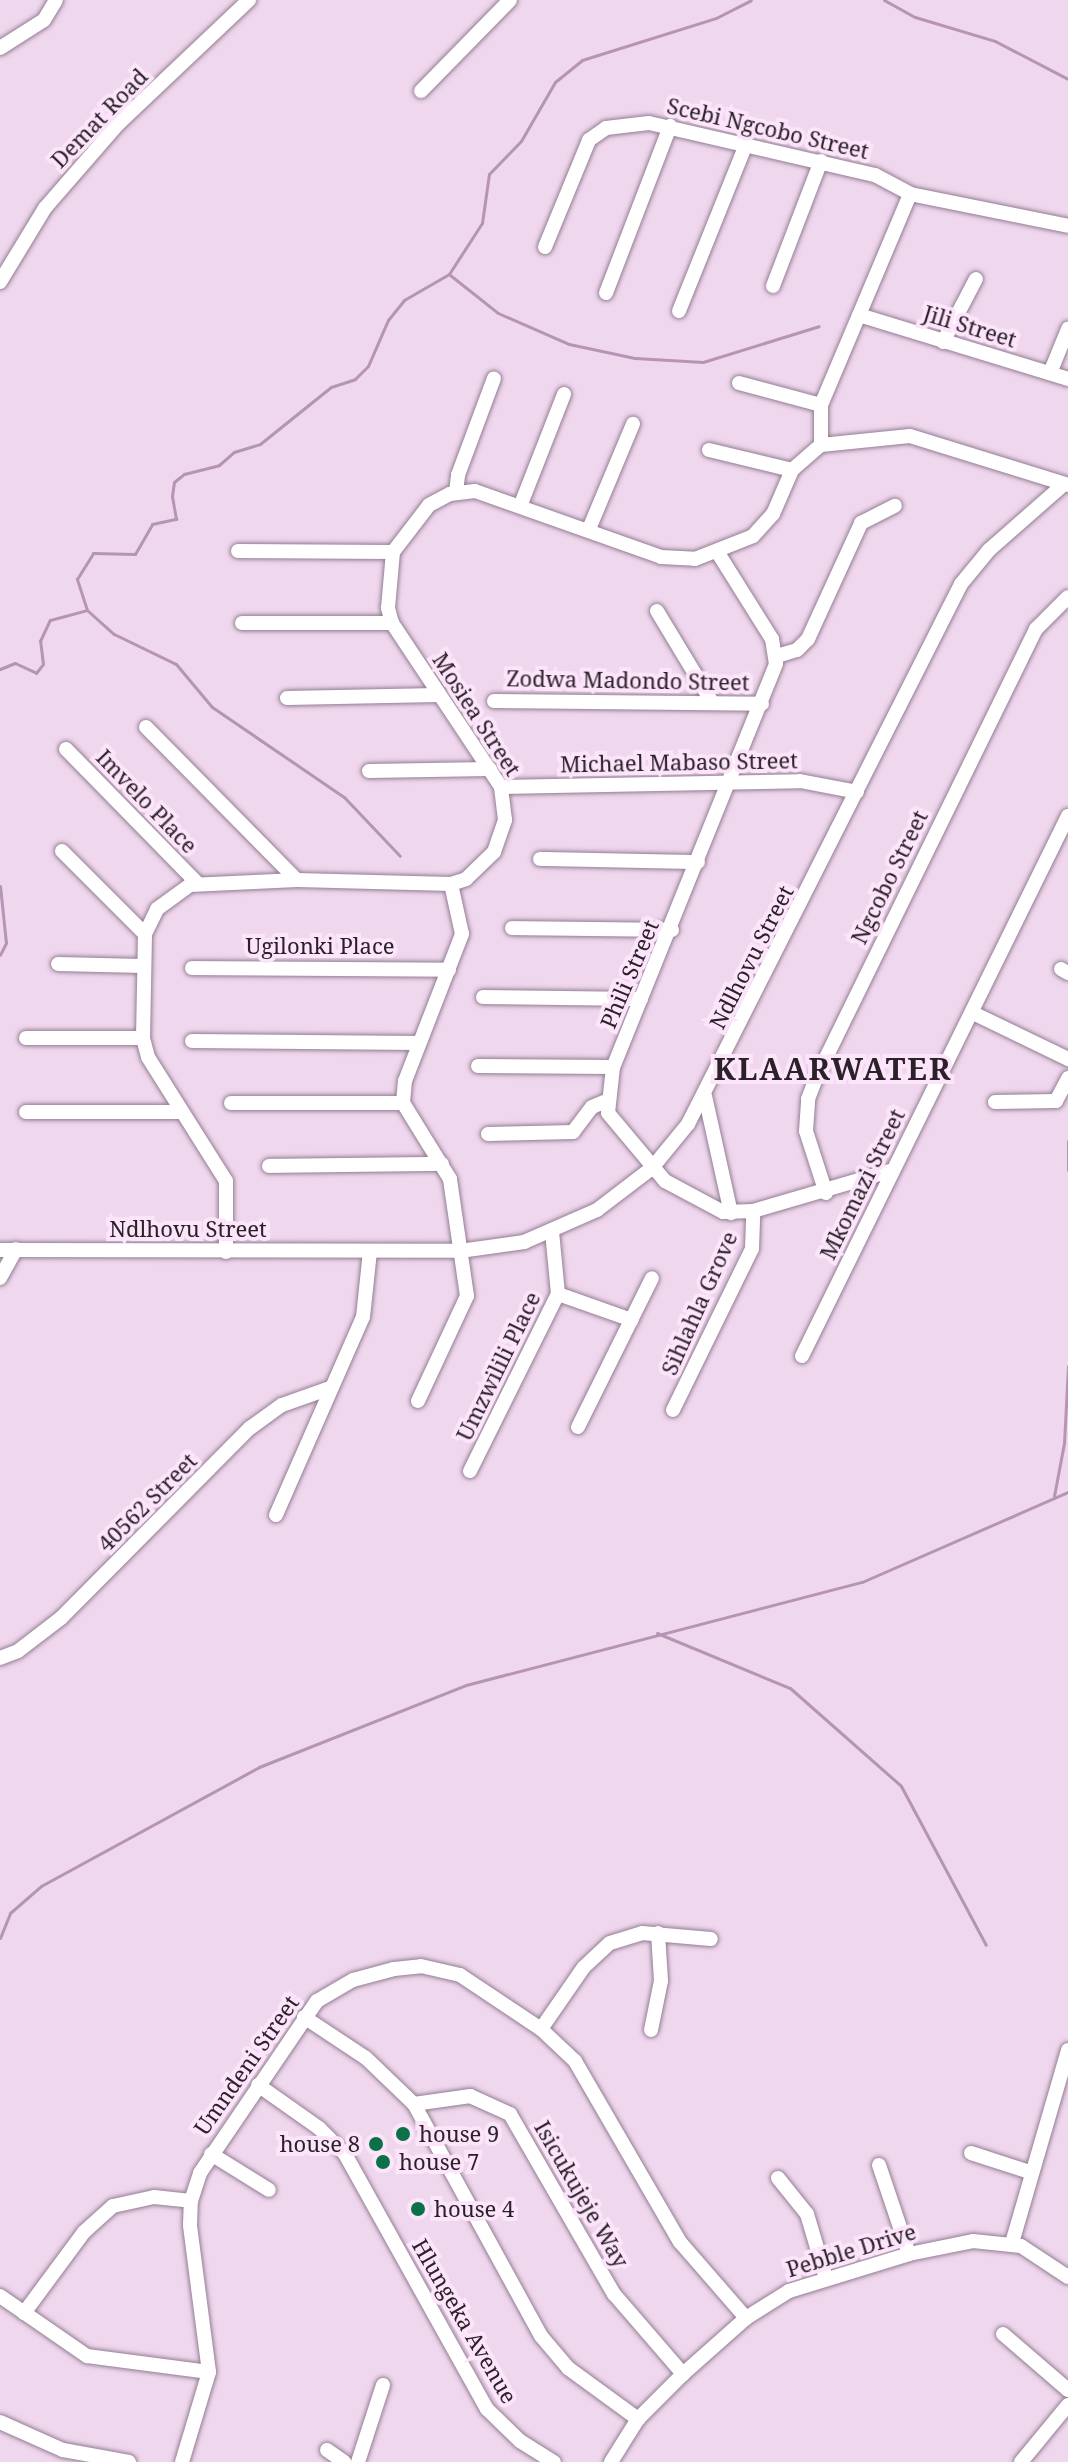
<!DOCTYPE html>
<html>
<head>
<meta charset="utf-8">
<style>
	body { margin:0 }
	#map { position:relative; width:1068px; height:2462px; overflow:hidden; background:#efd7ed; font-family:"Noto Serif",serif }
	div>[style] { position:absolute }
	[style*='--x'] { left:calc(var(--x)*1px); top:calc(var(--y)*1px); width:calc(var(--w)*1px); rotate:calc(var(--a)*1deg) }
	.stream>* { height:3px; margin:-1.5px; padding:0 1.5px; transform-origin:1.5px; border-radius:1.5px; background:#b694b4 }
	.roads { filter:drop-shadow(0 0 2px #937e92) drop-shadow(0 0 2px #937e92) }
	.minor>* { height:14px; margin:-7px; padding:0 7px; transform-origin:7px; border-radius:7px; background:#fff }
	.dots>* { width:22px; height:22px; translate:-50% -50%; box-sizing:border-box; border:4px solid #fce4fa; border-radius:50% }
	span { translate:-50% -50%; white-space:nowrap; text-align:center; line-height:1.15; -webkit-text-stroke:8px #fce4fa; paint-order:stroke }
	.street-label { font-size:22px; color:#2a2129 }
	.poi-label { font-size:22px; color:#2a2129 }
	.left { translate:0 -50%; text-align:left }
	.right { translate:-100% -50%; text-align:right }
	.district-label { font-size:30px; color:#2a2129; font-weight:700; letter-spacing:2px }
</style>
</head>
<body>
<div id="map">
	<div class="stream">
		<div style="--x:884;--y:0;--w:35;--a:29"></div>
		<div style="--x:915;--y:17;--w:84;--a:16.7"></div>
		<div style="--x:995;--y:41;--w:82;--a:27.5"></div>
		<div style="--x:450;--y:275;--w:61;--a:38.4"></div>
		<div style="--x:498;--y:313;--w:77;--a:23.6"></div>
		<div style="--x:569;--y:344;--w:67;--a:12"></div>
		<div style="--x:635;--y:358;--w:68;--a:3.4"></div>
		<div style="--x:703;--y:362;--w:121;--a:-17.2"></div>
		<div style="--x:87;--y:610;--w:36;--a:42"></div>
		<div style="--x:114;--y:634;--w:69;--a:25.8"></div>
		<div style="--x:176;--y:664;--w:56;--a:50.1"></div>
		<div style="--x:212;--y:707;--w:160;--a:34.3"></div>
		<div style="--x:344;--y:797;--w:81;--a:46.5"></div>
		<div style="--x:0;--y:669;--w:16;--a:-22"></div>
		<div style="--x:15;--y:663;--w:23;--a:25"></div>
		<div style="--x:36;--y:673;--w:11;--a:-52"></div>
		<div style="--x:43;--y:664;--w:23;--a:-97"></div>
		<div style="--x:40;--y:641;--w:23;--a:-65"></div>
		<div style="--x:50;--y:620;--w:38;--a:-15"></div>
		<div style="--x:87;--y:610;--w:33;--a:-108"></div>
		<div style="--x:77;--y:579;--w:31;--a:-58"></div>
		<div style="--x:93;--y:553;--w:42;--a:1.4"></div>
		<div style="--x:135;--y:554;--w:34;--a:-60"></div>
		<div style="--x:152;--y:524;--w:25;--a:-12"></div>
		<div style="--x:176;--y:519;--w:23;--a:-100"></div>
		<div style="--x:172;--y:496;--w:14;--a:-82"></div>
		<div style="--x:174;--y:482;--w:13;--a:-39"></div>
		<div style="--x:184;--y:474;--w:36;--a:-14"></div>
		<div style="--x:219;--y:465;--w:20;--a:-41"></div>
		<div style="--x:234;--y:452;--w:27;--a:-17"></div>
		<div style="--x:260;--y:444;--w:91;--a:-38.8"></div>
		<div style="--x:331;--y:387;--w:25;--a:-18"></div>
		<div style="--x:355;--y:379;--w:18;--a:-45"></div>
		<div style="--x:368;--y:366;--w:50;--a:-66.5"></div>
		<div style="--x:388;--y:320;--w:26;--a:-51"></div>
		<div style="--x:404;--y:300;--w:52;--a:-30"></div>
		<div style="--x:449;--y:274;--w:61;--a:-57.1"></div>
		<div style="--x:482;--y:223;--w:49;--a:-81.9"></div>
		<div style="--x:489;--y:174;--w:46;--a:-45.9"></div>
		<div style="--x:521;--y:141;--w:68;--a:-60"></div>
		<div style="--x:555;--y:82;--w:35;--a:-39"></div>
		<div style="--x:582;--y:60;--w:140;--a:-17.4"></div>
		<div style="--x:716;--y:18;--w:39;--a:-27"></div>
		<div style="--x:0;--y:886;--w:57;--a:84"></div>
		<div style="--x:6;--y:943;--w:13;--a:117"></div>
		<div style="--x:1068;--y:1141;--w:29;--a:90"></div>
		<div style="--x:1054;--y:1496;--w:54;--a:-79.3"></div>
		<div style="--x:1064;--y:1443;--w:77;--a:-87"></div>
		<div style="--x:657;--y:1633;--w:144;--a:22.5"></div>
		<div style="--x:790;--y:1688;--w:148;--a:41.4"></div>
		<div style="--x:901;--y:1786;--w:180;--a:61.9"></div>
		<div style="--x:0;--y:1938;--w:27;--a:-68"></div>
		<div style="--x:10;--y:1913;--w:41;--a:-41.1"></div>
		<div style="--x:41;--y:1886;--w:248;--a:-28.6"></div>
		<div style="--x:259;--y:1767;--w:223;--a:-21.6"></div>
		<div style="--x:466;--y:1685;--w:409;--a:-14.6"></div>
		<div style="--x:862;--y:1582;--w:225;--a:-23.6"></div>
	</div>
	<div class="roads">
		<div class="minor">
			<div style="--x:0;--y:48;--w:52;--a:-32.5"></div>
			<div style="--x:44;--y:20;--w:23;--a:-59"></div>
			<div style="--x:421;--y:91;--w:127;--a:-45.6"></div>
			<div style="--x:545;--y:247;--w:116;--a:-67.6"></div>
			<div style="--x:589;--y:140;--w:21;--a:-35"></div>
			<div style="--x:606;--y:128;--w:43;--a:-6.6"></div>
			<div style="--x:649;--y:123;--w:232;--a:13"></div>
			<div style="--x:875;--y:175;--w:40;--a:28"></div>
			<div style="--x:910;--y:194;--w:161;--a:11.4"></div>
			<div style="--x:0;--y:282;--w:87;--a:-58.7"></div>
			<div style="--x:45;--y:208;--w:113;--a:-49"></div>
			<div style="--x:119;--y:123;--w:179;--a:-43.4"></div>
			<div style="--x:773;--y:286;--w:134;--a:-69"></div>
			<div style="--x:606;--y:293;--w:179;--a:-69"></div>
			<div style="--x:679;--y:311;--w:180;--a:-68.1"></div>
			<div style="--x:859;--y:315;--w:219;--a:17"></div>
			<div style="--x:943;--y:342;--w:71;--a:-62.4"></div>
			<div style="--x:1050;--y:373;--w:48;--a:-67.8"></div>
			<div style="--x:739;--y:383;--w:85;--a:15"></div>
			<div style="--x:821;--y:445;--w:40;--a:-90"></div>
			<div style="--x:821;--y:405;--w:229;--a:-67.1"></div>
			<div style="--x:709;--y:450;--w:85;--a:13.5"></div>
			<div style="--x:456;--y:492;--w:17;--a:-83"></div>
			<div style="--x:458;--y:475;--w:103;--a:-69.6"></div>
			<div style="--x:521;--y:504;--w:118;--a:-68.6"></div>
			<div style="--x:589;--y:529;--w:114;--a:-67.3"></div>
			<div style="--x:238;--y:551;--w:155;--a:0.4"></div>
			<div style="--x:718;--y:553;--w:102;--a:57.9"></div>
			<div style="--x:772;--y:639;--w:25;--a:81"></div>
			<div style="--x:776;--y:664;--w:435;--a:112"></div>
			<div style="--x:613;--y:1067;--w:46;--a:96.2"></div>
			<div style="--x:608;--y:1113;--w:89;--a:50"></div>
			<div style="--x:665;--y:1181;--w:66;--a:28.1"></div>
			<div style="--x:723;--y:1212;--w:30;--a:-2"></div>
			<div style="--x:753;--y:1211;--w:146;--a:-16.3"></div>
			<div style="--x:657;--y:611;--w:103;--a:58.9"></div>
			<div style="--x:242;--y:623;--w:150;--a:0"></div>
			<div style="--x:777;--y:656;--w:21;--a:-17"></div>
			<div style="--x:797;--y:650;--w:16;--a:-45"></div>
			<div style="--x:808;--y:639;--w:128;--a:-65.4"></div>
			<div style="--x:861;--y:523;--w:38;--a:-27"></div>
			<div style="--x:287;--y:698;--w:151;--a:-1.1"></div>
			<div style="--x:494;--y:701;--w:268;--a:0.6"></div>
			<div style="--x:146;--y:727;--w:215;--a:45.4"></div>
			<div style="--x:66;--y:749;--w:189;--a:45.6"></div>
			<div style="--x:369;--y:771;--w:121;--a:-0.9"></div>
			<div style="--x:501;--y:787;--w:299;--a:-1.1"></div>
			<div style="--x:800;--y:781;--w:58;--a:10.9"></div>
			<div style="--x:62;--y:851;--w:117;--a:45"></div>
			<div style="--x:540;--y:859;--w:158;--a:1.1"></div>
			<div style="--x:512;--y:928;--w:160;--a:0.7"></div>
			<div style="--x:58;--y:964;--w:85;--a:1.3"></div>
			<div style="--x:192;--y:968;--w:257;--a:0.4"></div>
			<div style="--x:1061;--y:969;--w:8;--a:30"></div>
			<div style="--x:483;--y:997;--w:158;--a:0.7"></div>
			<div style="--x:973;--y:1013;--w:106;--a:25.8"></div>
			<div style="--x:26;--y:1038;--w:117;--a:0"></div>
			<div style="--x:192;--y:1041;--w:227;--a:0.5"></div>
			<div style="--x:478;--y:1066;--w:135;--a:0.4"></div>
			<div style="--x:705;--y:1096;--w:120;--a:77.5"></div>
			<div style="--x:995;--y:1102;--w:61;--a:-0.9"></div>
			<div style="--x:1056;--y:1101;--w:26;--a:-62"></div>
			<div style="--x:231;--y:1103;--w:172;--a:0"></div>
			<div style="--x:26;--y:1112;--w:155;--a:0"></div>
			<div style="--x:488;--y:1134;--w:85;--a:-1.3"></div>
			<div style="--x:573;--y:1132;--w:31;--a:-53"></div>
			<div style="--x:592;--y:1107;--w:15;--a:-23"></div>
			<div style="--x:269;--y:1166;--w:173;--a:-0.7"></div>
			<div style="--x:826;--y:1193;--w:65;--a:-107.9"></div>
			<div style="--x:806;--y:1131;--w:32;--a:-86"></div>
			<div style="--x:808;--y:1099;--w:25;--a:-69"></div>
			<div style="--x:817;--y:1076;--w:498;--a:-63.9"></div>
			<div style="--x:1036;--y:629;--w:45;--a:-45"></div>
			<div style="--x:0;--y:1250;--w:460;--a:0.1"></div>
			<div style="--x:460;--y:1251;--w:65;--a:-8"></div>
			<div style="--x:524;--y:1242;--w:80;--a:-23.7"></div>
			<div style="--x:597;--y:1210;--w:69;--a:-37.4"></div>
			<div style="--x:652;--y:1168;--w:57;--a:-50.7"></div>
			<div style="--x:688;--y:1124;--w:605;--a:-63.18"></div>
			<div style="--x:961;--y:584;--w:44;--a:-50.5"></div>
			<div style="--x:989;--y:550;--w:100;--a:-41.3"></div>
			<div style="--x:226;--y:1252;--w:71;--a:-90"></div>
			<div style="--x:226;--y:1181;--w:146;--a:-122.2"></div>
			<div style="--x:148;--y:1057;--w:20;--a:-105"></div>
			<div style="--x:143;--y:1038;--w:104;--a:-88.9"></div>
			<div style="--x:145;--y:934;--w:28;--a:-64"></div>
			<div style="--x:157;--y:909;--w:41;--a:-36"></div>
			<div style="--x:190;--y:885;--w:107;--a:-2.7"></div>
			<div style="--x:297;--y:880;--w:154;--a:1.5"></div>
			<div style="--x:451;--y:884;--w:16;--a:-18"></div>
			<div style="--x:466;--y:879;--w:39;--a:-44"></div>
			<div style="--x:494;--y:852;--w:34;--a:-71"></div>
			<div style="--x:505;--y:820;--w:33;--a:-97"></div>
			<div style="--x:501;--y:787;--w:197;--a:-123.6"></div>
			<div style="--x:392;--y:623;--w:16;--a:-105"></div>
			<div style="--x:388;--y:608;--w:56;--a:-84.9"></div>
			<div style="--x:393;--y:552;--w:59;--a:-52.5"></div>
			<div style="--x:429;--y:505;--w:24;--a:-28"></div>
			<div style="--x:450;--y:494;--w:25;--a:-7"></div>
			<div style="--x:475;--y:491;--w:197;--a:19.5"></div>
			<div style="--x:661;--y:557;--w:34;--a:3"></div>
			<div style="--x:695;--y:559;--w:62;--a:-21.6"></div>
			<div style="--x:753;--y:536;--w:30;--a:-48"></div>
			<div style="--x:773;--y:514;--w:48;--a:-66.6"></div>
			<div style="--x:792;--y:470;--w:38;--a:-41"></div>
			<div style="--x:821;--y:445;--w:89;--a:-5.8"></div>
			<div style="--x:910;--y:436;--w:165;--a:17.2"></div>
			<div style="--x:0;--y:1278;--w:33;--a:-61"></div>
			<div style="--x:558;--y:1294;--w:78;--a:19.4"></div>
			<div style="--x:802;--y:1356;--w:602;--a:-63.78"></div>
			<div style="--x:418;--y:1401;--w:116;--a:-65"></div>
			<div style="--x:467;--y:1296;--w:118;--a:-98.3"></div>
			<div style="--x:450;--y:1179;--w:89;--a:-121.7"></div>
			<div style="--x:403;--y:1103;--w:22;--a:-85"></div>
			<div style="--x:405;--y:1081;--w:158;--a:-68.8"></div>
			<div style="--x:462;--y:934;--w:51;--a:-102.4"></div>
			<div style="--x:673;--y:1410;--w:179;--a:-63.9"></div>
			<div style="--x:752;--y:1249;--w:38;--a:-88"></div>
			<div style="--x:578;--y:1427;--w:166;--a:-63.6"></div>
			<div style="--x:470;--y:1471;--w:198;--a:-63.6"></div>
			<div style="--x:558;--y:1294;--w:62;--a:-95.5"></div>
			<div style="--x:276;--y:1515;--w:216;--a:-66.3"></div>
			<div style="--x:363;--y:1317;--w:65;--a:-83.9"></div>
			<div style="--x:0;--y:1658;--w:19;--a:-21"></div>
			<div style="--x:18;--y:1651;--w:54;--a:-37.5"></div>
			<div style="--x:61;--y:1618;--w:268;--a:-45.2"></div>
			<div style="--x:250;--y:1428;--w:39;--a:-36"></div>
			<div style="--x:282;--y:1405;--w:51;--a:-19.5"></div>
			<div style="--x:304;--y:2017;--w:74;--a:33.5"></div>
			<div style="--x:366;--y:2058;--w:66;--a:43.8"></div>
			<div style="--x:414;--y:2104;--w:264;--a:61.3"></div>
			<div style="--x:541;--y:2336;--w:42;--a:49.8"></div>
			<div style="--x:568;--y:2368;--w:87;--a:36.1"></div>
			<div style="--x:541;--y:2029;--w:75;--a:-55.3"></div>
			<div style="--x:584;--y:1967;--w:35;--a:-43"></div>
			<div style="--x:610;--y:1943;--w:34;--a:-17"></div>
			<div style="--x:642;--y:1933;--w:69;--a:5"></div>
			<div style="--x:651;--y:2030;--w:50;--a:-78.5"></div>
			<div style="--x:661;--y:1981;--w:48;--a:-93.6"></div>
			<div style="--x:258;--y:2085;--w:75;--a:35.2"></div>
			<div style="--x:319;--y:2128;--w:37;--a:45"></div>
			<div style="--x:345;--y:2154;--w:292;--a:60.9"></div>
			<div style="--x:487;--y:2409;--w:46;--a:44.1"></div>
			<div style="--x:520;--y:2441;--w:40;--a:32"></div>
			<div style="--x:414;--y:2104;--w:57;--a:-8.1"></div>
			<div style="--x:470;--y:2096;--w:44;--a:24.2"></div>
			<div style="--x:510;--y:2114;--w:208;--a:60"></div>
			<div style="--x:614;--y:2294;--w:106;--a:49.2"></div>
			<div style="--x:971;--y:2153;--w:62;--a:17.9"></div>
			<div style="--x:211;--y:2154;--w:68;--a:31.8"></div>
			<div style="--x:879;--y:2165;--w:94;--a:71.4"></div>
			<div style="--x:778;--y:2178;--w:46;--a:51.1"></div>
			<div style="--x:807;--y:2214;--w:67;--a:73.5"></div>
			<div style="--x:1012;--y:2243;--w:201;--a:-73.8"></div>
			<div style="--x:0;--y:2296;--w:106;--a:34.6"></div>
			<div style="--x:87;--y:2356;--w:123;--a:7.5"></div>
			<div style="--x:24;--y:2313;--w:101;--a:-53.5"></div>
			<div style="--x:84;--y:2232;--w:39;--a:-42"></div>
			<div style="--x:113;--y:2206;--w:42;--a:-12.4"></div>
			<div style="--x:154;--y:2197;--w:37;--a:6"></div>
			<div style="--x:1003;--y:2334;--w:86;--a:40.7"></div>
			<div style="--x:0;--y:2422;--w:69;--a:24"></div>
			<div style="--x:63;--y:2450;--w:67;--a:10.3"></div>
			<div style="--x:327;--y:2450;--w:21;--a:35"></div>
			<div style="--x:182;--y:2462;--w:94;--a:-73.3"></div>
			<div style="--x:209;--y:2372;--w:148;--a:-97.4"></div>
			<div style="--x:190;--y:2225;--w:24;--a:-88"></div>
			<div style="--x:191;--y:2201;--w:29;--a:-72"></div>
			<div style="--x:200;--y:2173;--w:208;--a:-55.8"></div>
			<div style="--x:317;--y:2001;--w:42;--a:-30.3"></div>
			<div style="--x:353;--y:1980;--w:42;--a:-15"></div>
			<div style="--x:394;--y:1969;--w:27;--a:-6"></div>
			<div style="--x:421;--y:1966;--w:40;--a:13"></div>
			<div style="--x:460;--y:1975;--w:97;--a:33.7"></div>
			<div style="--x:541;--y:2029;--w:47;--a:43.3"></div>
			<div style="--x:575;--y:2061;--w:209;--a:59.9"></div>
			<div style="--x:680;--y:2242;--w:101;--a:49"></div>
			<div style="--x:358;--y:2462;--w:81;--a:-72"></div>
			<div style="--x:611;--y:2462;--w:51;--a:-57.9"></div>
			<div style="--x:638;--y:2419;--w:64;--a:-45"></div>
			<div style="--x:683;--y:2374;--w:84;--a:-41.6"></div>
			<div style="--x:746;--y:2318;--w:51;--a:-32.1"></div>
			<div style="--x:789;--y:2291;--w:126;--a:-17.1"></div>
			<div style="--x:909;--y:2254;--w:65;--a:-11.5"></div>
			<div style="--x:973;--y:2241;--w:48;--a:5.9"></div>
			<div style="--x:1021;--y:2246;--w:56;--a:33.4"></div>
			<div style="--x:1021;--y:2462;--w:74;--a:-50.5"></div>
		</div>
	</div>
	<div class="dots">
		<div style="left:403px;top:2134px;background:#0c7148"></div>
		<div style="left:376px;top:2144px;background:#0c7148"></div>
		<div style="left:383px;top:2162px;background:#0c7148"></div>
		<div style="left:418px;top:2209px;background:#0c7148"></div>
	</div>
	<div class="street-label">
		<span style="left:99px;top:118px;rotate:-46deg">Demat Road</span>
		<span style="left:768px;top:128px;rotate:13deg">Scebi Ngcobo Street</span>
		<span style="left:970px;top:326px;rotate:17deg">Jili Street</span>
		<span style="left:628px;top:680px;rotate:1deg">Zodwa Madondo Street</span>
		<span style="left:477px;top:714px;rotate:57deg">Mosiea Street</span>
		<span style="left:679px;top:762px;rotate:-1deg">Michael Mabaso Street</span>
		<span style="left:147px;top:801px;rotate:46deg">Imvelo Place</span>
		<span style="left:889px;top:877px;rotate:-64deg">Ngcobo Street</span>
		<span style="left:320px;top:946px">Ugilonki Place</span>
		<span style="left:751px;top:957px;rotate:-63deg">Ndlhovu Street</span>
		<span style="left:629px;top:974px;rotate:-67deg">Phili Street</span>
		<span style="left:862px;top:1184px;rotate:-64deg">Mkomazi Street</span>
		<span style="left:188px;top:1229px">Ndlhovu Street</span>
		<span style="left:699px;top:1303px;rotate:-66deg">Sihlahla Grove</span>
		<span style="left:498px;top:1366px;rotate:-64deg">Umzwilili Place</span>
		<span style="left:147px;top:1502px;rotate:-45deg">40562 Street</span>
		<span style="left:246px;top:2065px;rotate:-55deg">Umndeni Street</span>
		<span style="left:582px;top:2194px;rotate:60deg">Isicukujeje Way</span>
		<span style="left:851px;top:2250px;rotate:-17deg">Pebble Drive</span>
		<span style="left:465px;top:2321px;rotate:60deg">Hlungeka Avenue</span>
	</div>
	<div class="poi-label">
		<span class="left" style="left:419px;top:2134px">house 9</span>
		<span class="right" style="left:360px;top:2144px">house 8</span>
		<span class="left" style="left:399px;top:2162px">house 7</span>
		<span class="left" style="left:434px;top:2209px">house 4</span>
	</div>
	<div class="district-label">
		<span style="left:833px;top:1069px">KLAARWATER</span>
	</div>
</div>
</body>
</html>
